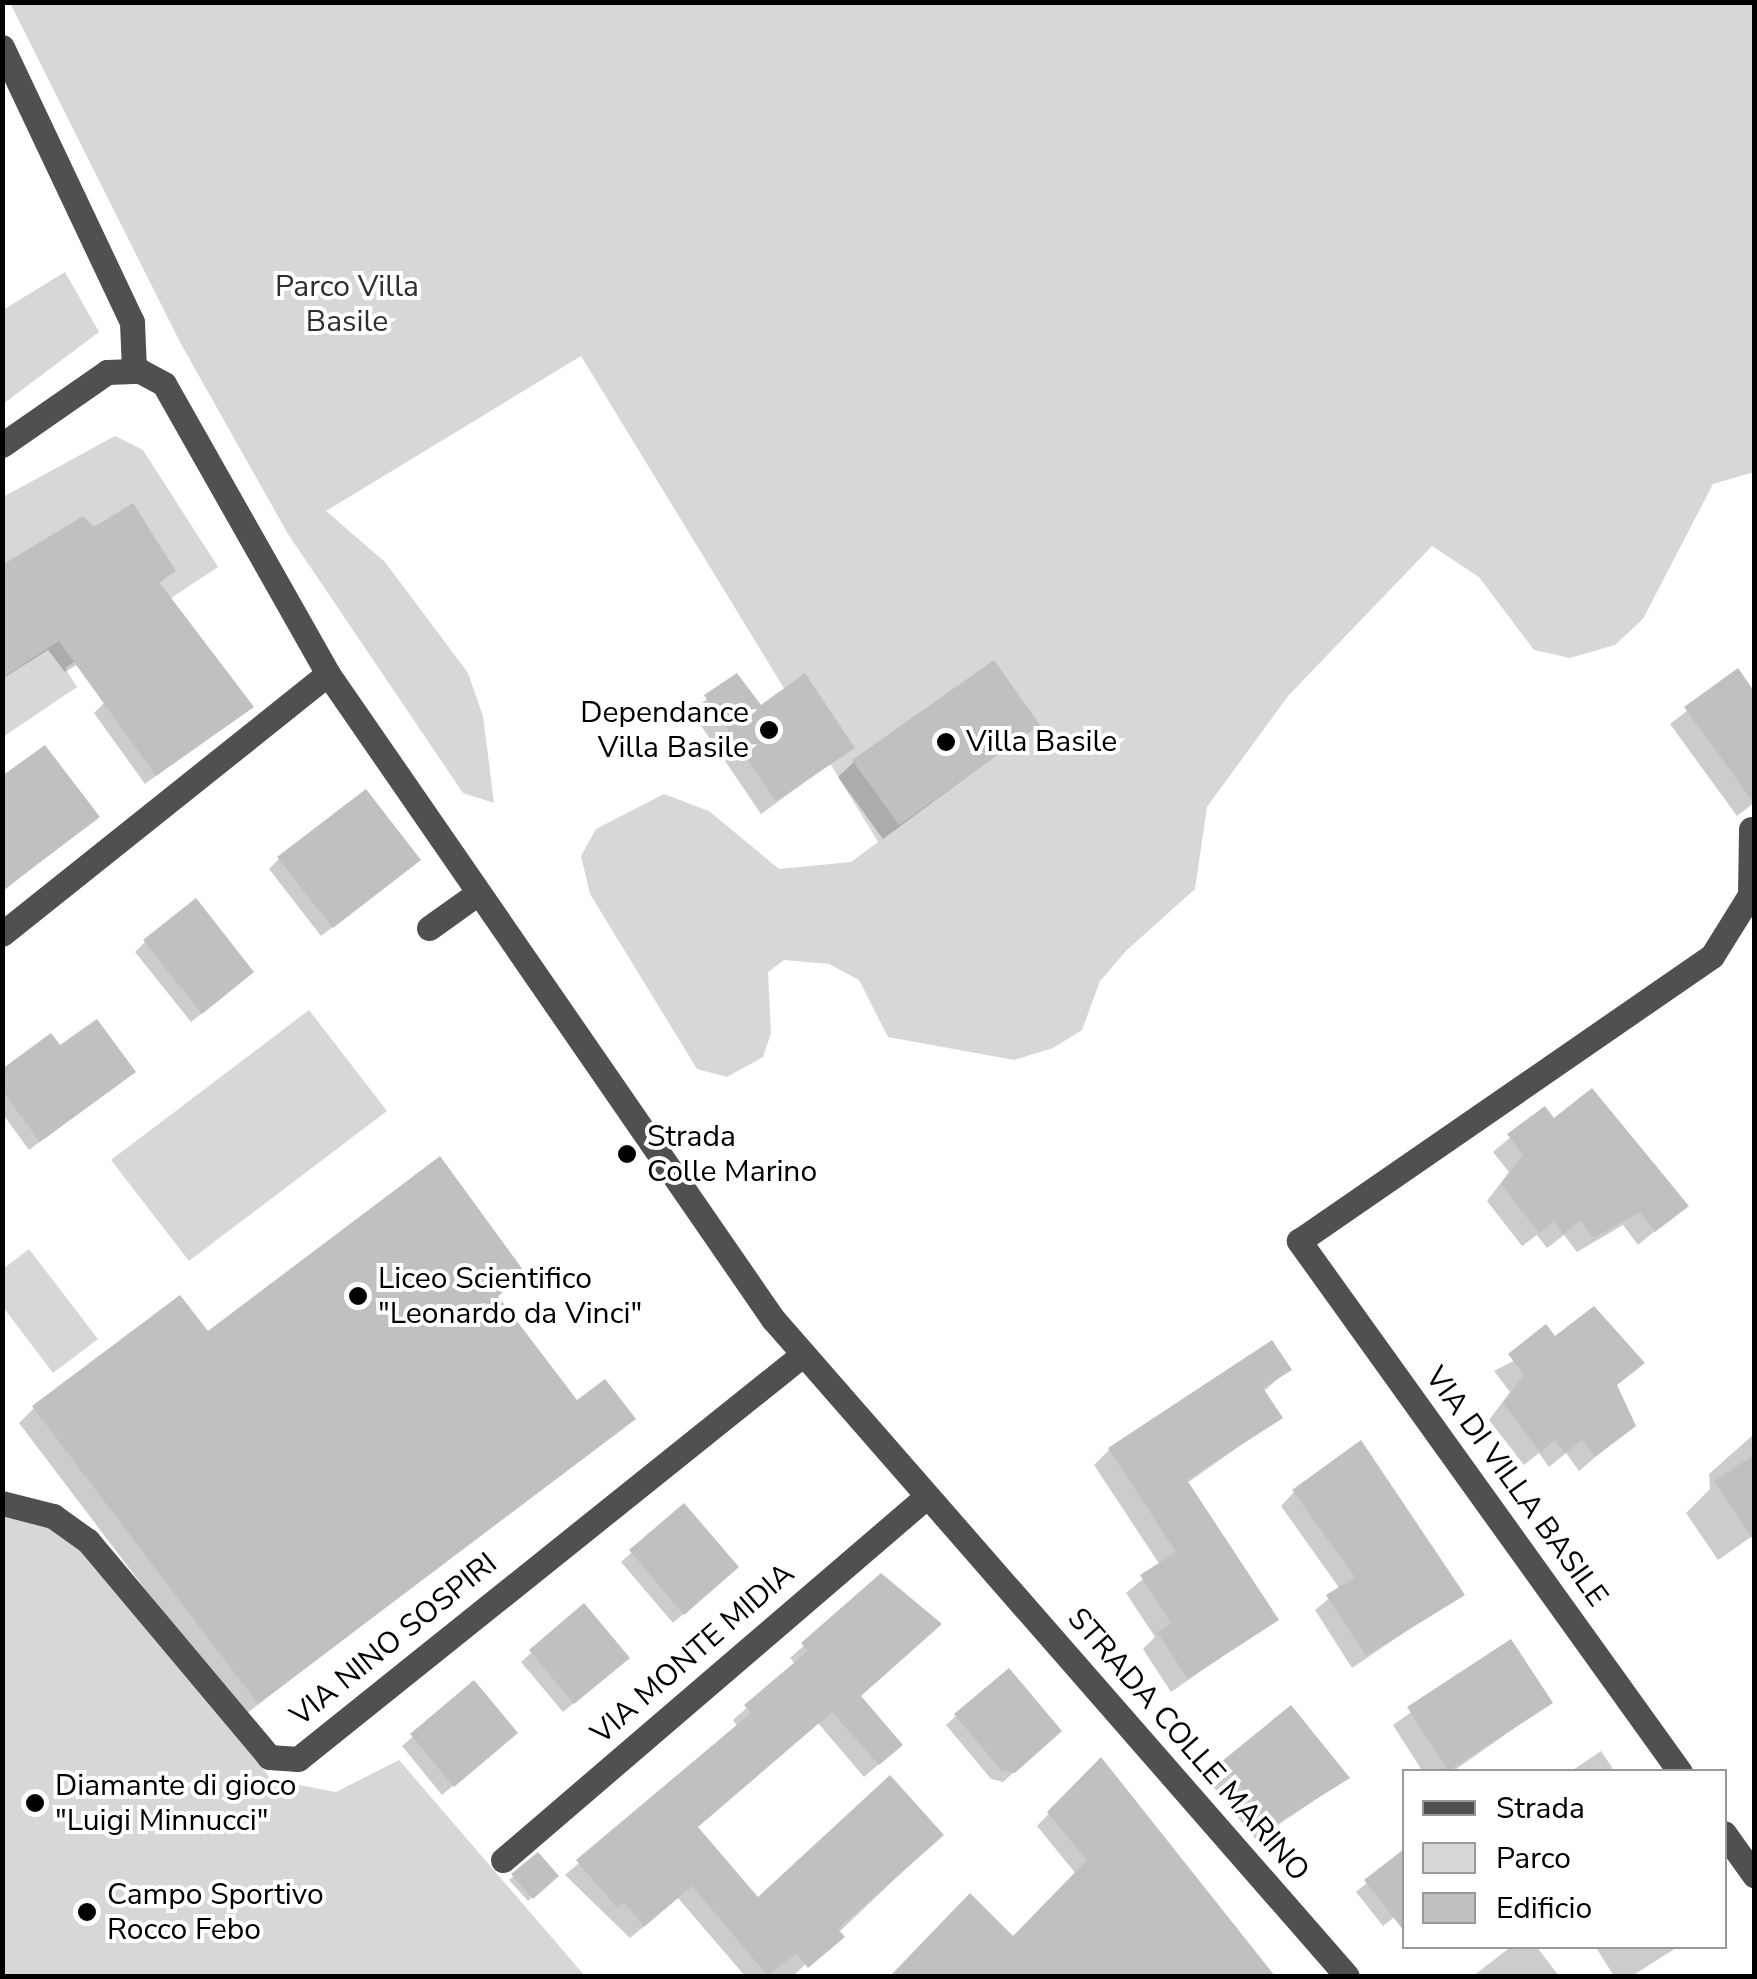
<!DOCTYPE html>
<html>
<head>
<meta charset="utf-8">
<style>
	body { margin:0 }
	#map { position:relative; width:1757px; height:1979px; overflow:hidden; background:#fff; font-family:"Nunito Sans",sans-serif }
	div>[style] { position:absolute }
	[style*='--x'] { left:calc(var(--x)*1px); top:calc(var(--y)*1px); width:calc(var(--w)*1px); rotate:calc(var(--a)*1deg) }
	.green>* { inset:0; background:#d7d7d7 }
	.shadow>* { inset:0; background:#0003 }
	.building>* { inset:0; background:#c0c0c0 }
	.minor>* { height:25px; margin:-12.5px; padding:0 12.5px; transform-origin:12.5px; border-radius:12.5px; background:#505050 }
	.dots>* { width:28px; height:28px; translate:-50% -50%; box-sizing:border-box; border:5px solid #fff; border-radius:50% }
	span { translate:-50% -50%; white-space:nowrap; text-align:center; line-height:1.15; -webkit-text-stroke:8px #fff; paint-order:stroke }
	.park-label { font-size:30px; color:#2e2e2e }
	.poi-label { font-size:30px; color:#000 }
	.right { translate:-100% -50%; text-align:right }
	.left { translate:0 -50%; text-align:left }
	.street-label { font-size:30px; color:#000 }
	.frame { position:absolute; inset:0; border:5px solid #000; pointer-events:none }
	.legend { position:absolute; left:1402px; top:1769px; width:325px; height:180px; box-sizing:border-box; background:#fff; border:2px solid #999; margin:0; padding:12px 18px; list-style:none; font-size:30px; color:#000 }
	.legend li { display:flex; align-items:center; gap:20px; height:50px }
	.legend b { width:50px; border:2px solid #999 }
</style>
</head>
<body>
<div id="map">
	<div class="green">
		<div style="clip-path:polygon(10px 3px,1754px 3px,1754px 472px,1713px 484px,1643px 619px,1615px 645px,1570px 658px,1534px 650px,1479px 577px,1432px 546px,1288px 696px,1207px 807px,1195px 889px,1127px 950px,1100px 981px,1082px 1030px,1053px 1048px,1014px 1060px,888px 1037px,859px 980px,829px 964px,784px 960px,768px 972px,771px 1033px,763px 1057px,727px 1077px,697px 1069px,590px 894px,581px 856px,596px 829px,664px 794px,709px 811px,779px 869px,851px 862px,878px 842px,581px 356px,326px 511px,385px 562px,468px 673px,483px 716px,494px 803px,463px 793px,288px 534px,181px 344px)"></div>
		<div style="clip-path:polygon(65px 272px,99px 332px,3px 404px,3px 310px)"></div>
		<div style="clip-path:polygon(115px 436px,143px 450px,218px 567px,65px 668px,77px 687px,3px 737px,3px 497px)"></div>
		<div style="clip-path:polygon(309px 1010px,387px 1111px,189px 1261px,111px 1160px)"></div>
		<div style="clip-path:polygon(29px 1249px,98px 1339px,53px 1373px,3px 1307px,3px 1269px)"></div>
		<div style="clip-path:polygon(3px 1517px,65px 1531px,272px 1780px,336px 1792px,399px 1760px,585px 1976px,3px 1976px)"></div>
	</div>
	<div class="shadow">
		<div style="clip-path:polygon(94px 530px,173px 571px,158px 584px,251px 706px,145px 784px,94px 713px,104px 703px,107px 646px,65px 672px,48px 650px,2px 679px,2px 573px)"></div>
		<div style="clip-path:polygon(1737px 672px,1754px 695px,1754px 803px,1737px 816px,1670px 724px)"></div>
		<div style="clip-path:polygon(736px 677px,760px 708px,852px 748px,761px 814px,691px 711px)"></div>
		<div style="clip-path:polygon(1037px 725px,883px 839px,838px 777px,854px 762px)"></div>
		<div style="clip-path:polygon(2px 779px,97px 817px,2px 892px)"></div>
		<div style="clip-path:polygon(279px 859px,408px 869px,321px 936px,269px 869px)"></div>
		<div style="clip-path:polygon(145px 942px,241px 982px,191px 1022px,135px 952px)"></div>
		<div style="clip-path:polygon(60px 1049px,133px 1072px,29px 1150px,2px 1113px,2px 1072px)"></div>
		<div style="clip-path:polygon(1544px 1109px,1553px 1121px,1685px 1206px,1638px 1245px,1623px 1225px,1577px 1252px,1564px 1235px,1547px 1248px,1537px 1235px,1522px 1246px,1487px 1201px,1509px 1172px,1493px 1152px)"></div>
		<div style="clip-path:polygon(523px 1274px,496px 1298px,577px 1404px,633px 1419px,242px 1717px,19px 1423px,34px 1408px,207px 1334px)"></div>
		<div style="clip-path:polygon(1555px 1339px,1642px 1363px,1615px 1387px,1633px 1425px,1579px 1471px,1566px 1453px,1549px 1467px,1539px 1453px,1524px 1465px,1489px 1420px,1510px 1392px,1494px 1371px)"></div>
		<div style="clip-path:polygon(1289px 1369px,1263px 1392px,1280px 1417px,1186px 1484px,1276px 1619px,1171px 1692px,1143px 1649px,1155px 1637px,1126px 1593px,1160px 1565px,1094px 1465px,1109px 1450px)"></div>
		<div style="clip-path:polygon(1754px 1434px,1754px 1535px,1718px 1560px,1686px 1513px,1710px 1489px,1709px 1474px)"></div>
		<div style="clip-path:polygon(1294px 1492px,1461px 1594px,1352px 1668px,1315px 1610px,1340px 1589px,1281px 1506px)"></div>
		<div style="clip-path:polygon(684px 1506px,726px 1577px,673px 1623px,621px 1562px)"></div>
		<div style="clip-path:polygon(881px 1577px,858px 1696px,886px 1758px,864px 1777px,818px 1723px,696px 1828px,758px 1900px,941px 1835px,793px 1976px,745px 1976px,678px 1898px,630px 1938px,565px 1875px,738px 1727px,733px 1720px,796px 1665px,790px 1658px)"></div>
		<div style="clip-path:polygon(584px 1606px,617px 1667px,563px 1712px,521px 1662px)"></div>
		<div style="clip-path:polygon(1510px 1643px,1550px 1703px,1452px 1772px,1423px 1772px,1393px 1725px)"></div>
		<div style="clip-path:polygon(474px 1684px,504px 1743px,442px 1795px,402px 1746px)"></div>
		<div style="clip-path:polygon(1290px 1709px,1347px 1778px,1256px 1840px,1207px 1779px)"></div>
		<div style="clip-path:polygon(956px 1716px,1048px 1741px,1003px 1782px,991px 1779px,946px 1725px)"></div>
		<div style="clip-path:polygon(1601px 1751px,1615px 1772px,1570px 1772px)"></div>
		<div style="clip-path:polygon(1100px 1761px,1274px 1976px,1126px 1976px,1118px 1969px,1110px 1976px,893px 1976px,970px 1896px,1013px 1939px,1076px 1874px,1037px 1826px)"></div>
		<div style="clip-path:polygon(1404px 1852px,1404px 1910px,1383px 1926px,1356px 1892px)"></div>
		<div style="clip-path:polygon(537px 1855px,556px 1876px,528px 1901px,509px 1880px)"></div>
		<div style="clip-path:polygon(1512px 1946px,1536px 1946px,1559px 1976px,1473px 1976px)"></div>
		<div style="clip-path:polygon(1595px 1946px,1679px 1946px,1632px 1976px,1614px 1976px)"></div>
	</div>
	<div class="building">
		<div style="clip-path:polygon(133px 503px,176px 571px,159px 582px,254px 707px,156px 776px,59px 641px,2px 678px,2px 565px,83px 516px,94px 527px)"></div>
		<div style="clip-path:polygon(994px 660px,1040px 725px,899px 825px,852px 760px)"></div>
		<div style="clip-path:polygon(1738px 668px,1754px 691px,1754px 803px,1684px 707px)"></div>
		<div style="clip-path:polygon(737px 673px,761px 705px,805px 673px,855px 748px,776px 801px,704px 695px)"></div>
		<div style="clip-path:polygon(45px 745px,100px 817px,2px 891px,2px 776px)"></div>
		<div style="clip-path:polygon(366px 789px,421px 860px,333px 928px,277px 857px)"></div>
		<div style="clip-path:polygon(196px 898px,254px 972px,202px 1014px,143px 940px)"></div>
		<div style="clip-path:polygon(97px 1019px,136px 1072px,40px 1142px,2px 1090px,2px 1069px,51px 1033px,60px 1045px)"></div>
		<div style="clip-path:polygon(1592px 1088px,1689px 1206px,1655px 1232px,1640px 1212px,1594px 1238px,1580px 1221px,1563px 1234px,1554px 1221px,1539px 1233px,1501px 1184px,1523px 1155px,1507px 1134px,1545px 1106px,1554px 1118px)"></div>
		<div style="clip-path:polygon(440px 1156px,526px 1274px,498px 1296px,577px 1400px,605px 1379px,636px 1419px,258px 1704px,32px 1406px,180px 1295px,208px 1331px)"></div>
		<div style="clip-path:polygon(1594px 1306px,1645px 1363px,1617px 1385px,1636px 1426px,1595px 1457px,1582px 1440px,1565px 1453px,1555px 1440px,1540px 1452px,1503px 1403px,1524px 1375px,1508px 1354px,1546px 1324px,1555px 1336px)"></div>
		<div style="clip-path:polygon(1272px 1340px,1292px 1370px,1263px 1388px,1283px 1418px,1187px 1480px,1279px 1620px,1188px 1679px,1157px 1632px,1171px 1623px,1140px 1575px,1176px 1552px,1108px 1448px)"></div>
		<div style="clip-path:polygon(1361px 1440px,1465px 1595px,1366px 1656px,1326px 1595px,1355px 1577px,1292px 1490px)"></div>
		<div style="clip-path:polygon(1754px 1455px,1754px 1541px,1714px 1481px)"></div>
		<div style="clip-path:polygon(684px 1503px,739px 1567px,684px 1615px,629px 1550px)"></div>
		<div style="clip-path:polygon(881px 1573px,942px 1624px,861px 1696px,903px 1745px,879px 1765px,832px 1712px,698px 1827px,758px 1897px,890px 1775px,944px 1835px,838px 1929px,845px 1937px,808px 1968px,796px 1953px,768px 1976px,692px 1886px,644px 1927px,624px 1902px,617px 1908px,576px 1860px,751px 1713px,744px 1705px,808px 1651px,801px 1643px)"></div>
		<div style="clip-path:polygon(584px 1603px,630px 1658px,574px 1704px,529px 1650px)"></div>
		<div style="clip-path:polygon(1511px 1639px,1553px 1703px,1448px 1771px,1407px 1707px)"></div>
		<div style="clip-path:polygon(1009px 1668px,1062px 1731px,1015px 1773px,1001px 1770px,954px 1714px)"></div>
		<div style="clip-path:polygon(474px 1680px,518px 1733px,454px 1787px,410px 1734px)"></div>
		<div style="clip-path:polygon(1291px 1705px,1350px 1778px,1273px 1826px,1221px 1762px)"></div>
		<div style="clip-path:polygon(1101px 1757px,1275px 1976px,890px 1976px,970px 1893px,1013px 1936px,1087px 1860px,1047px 1812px)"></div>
		<div style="clip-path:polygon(1404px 1849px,1404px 1931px,1364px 1880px)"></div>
		<div style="clip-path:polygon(538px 1852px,559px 1876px,533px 1899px,511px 1874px)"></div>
	</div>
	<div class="minor">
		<div style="--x:2;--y:47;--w:304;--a:64.7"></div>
		<div style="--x:132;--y:322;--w:48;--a:87.6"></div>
		<div style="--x:2;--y:445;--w:128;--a:-34.8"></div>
		<div style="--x:107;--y:372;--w:33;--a:-2"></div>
		<div style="--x:140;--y:371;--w:27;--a:28"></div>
		<div style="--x:164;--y:384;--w:333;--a:60.5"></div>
		<div style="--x:328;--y:674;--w:784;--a:55.4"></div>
		<div style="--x:773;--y:1319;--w:872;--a:48.86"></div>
		<div style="--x:429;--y:928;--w:60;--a:-35.5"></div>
		<div style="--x:2;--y:934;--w:417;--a:-38.6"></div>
		<div style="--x:2;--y:1503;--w:53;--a:14.3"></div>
		<div style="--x:53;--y:1516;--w:43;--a:35.5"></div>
		<div style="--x:88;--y:1541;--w:282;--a:50"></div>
		<div style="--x:269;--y:1757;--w:29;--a:4"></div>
		<div style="--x:298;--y:1759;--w:645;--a:-38.7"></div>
		<div style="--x:1680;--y:1772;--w:654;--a:-125.66"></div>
		<div style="--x:1299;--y:1241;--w:502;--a:-34.61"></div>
		<div style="--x:1712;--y:956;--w:72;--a:-58.1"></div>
		<div style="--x:1750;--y:895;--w:66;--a:-89.1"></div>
		<div style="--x:1724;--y:1833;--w:52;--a:54.5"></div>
		<div style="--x:503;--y:1860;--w:557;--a:-40.63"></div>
	</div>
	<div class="dots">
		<div style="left:769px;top:730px;background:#000"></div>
		<div style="left:946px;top:742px;background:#000"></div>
		<div style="left:627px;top:1154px;background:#000"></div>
		<div style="left:358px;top:1296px;background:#000"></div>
		<div style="left:35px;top:1803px;background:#000"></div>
		<div style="left:87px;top:1912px;background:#000"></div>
	</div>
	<div class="park-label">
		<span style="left:347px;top:304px">Parco Villa<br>Basile</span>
	</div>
	<div class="poi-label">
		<span class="right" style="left:749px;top:730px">Dependance<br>Villa Basile</span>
		<span class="left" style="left:966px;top:742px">Villa Basile</span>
		<span class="left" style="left:647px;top:1154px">Strada<br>Colle Marino</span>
		<span class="left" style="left:378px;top:1296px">Liceo Scientifico<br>"Leonardo da Vinci"</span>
		<span class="left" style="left:55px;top:1803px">Diamante di gioco<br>"Luigi Minnucci"</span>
		<span class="left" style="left:107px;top:1912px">Campo Sportivo<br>Rocco Febo</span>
	</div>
	<div class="street-label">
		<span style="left:1516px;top:1487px;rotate:54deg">VIA DI VILLA BASILE</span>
		<span style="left:394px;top:1640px;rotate:-39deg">VIA NINO SOSPIRI</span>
		<span style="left:693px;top:1654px;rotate:-41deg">VIA MONTE MIDIA</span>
		<span style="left:1188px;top:1745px;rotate:49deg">STRADA COLLE MARINO</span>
	</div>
	<div class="frame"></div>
	<ul class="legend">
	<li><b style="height:12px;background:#505050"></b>Strada</li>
	<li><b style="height:28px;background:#d7d7d7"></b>Parco</li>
	<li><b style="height:28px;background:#c0c0c0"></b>Edificio</li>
	</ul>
</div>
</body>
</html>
